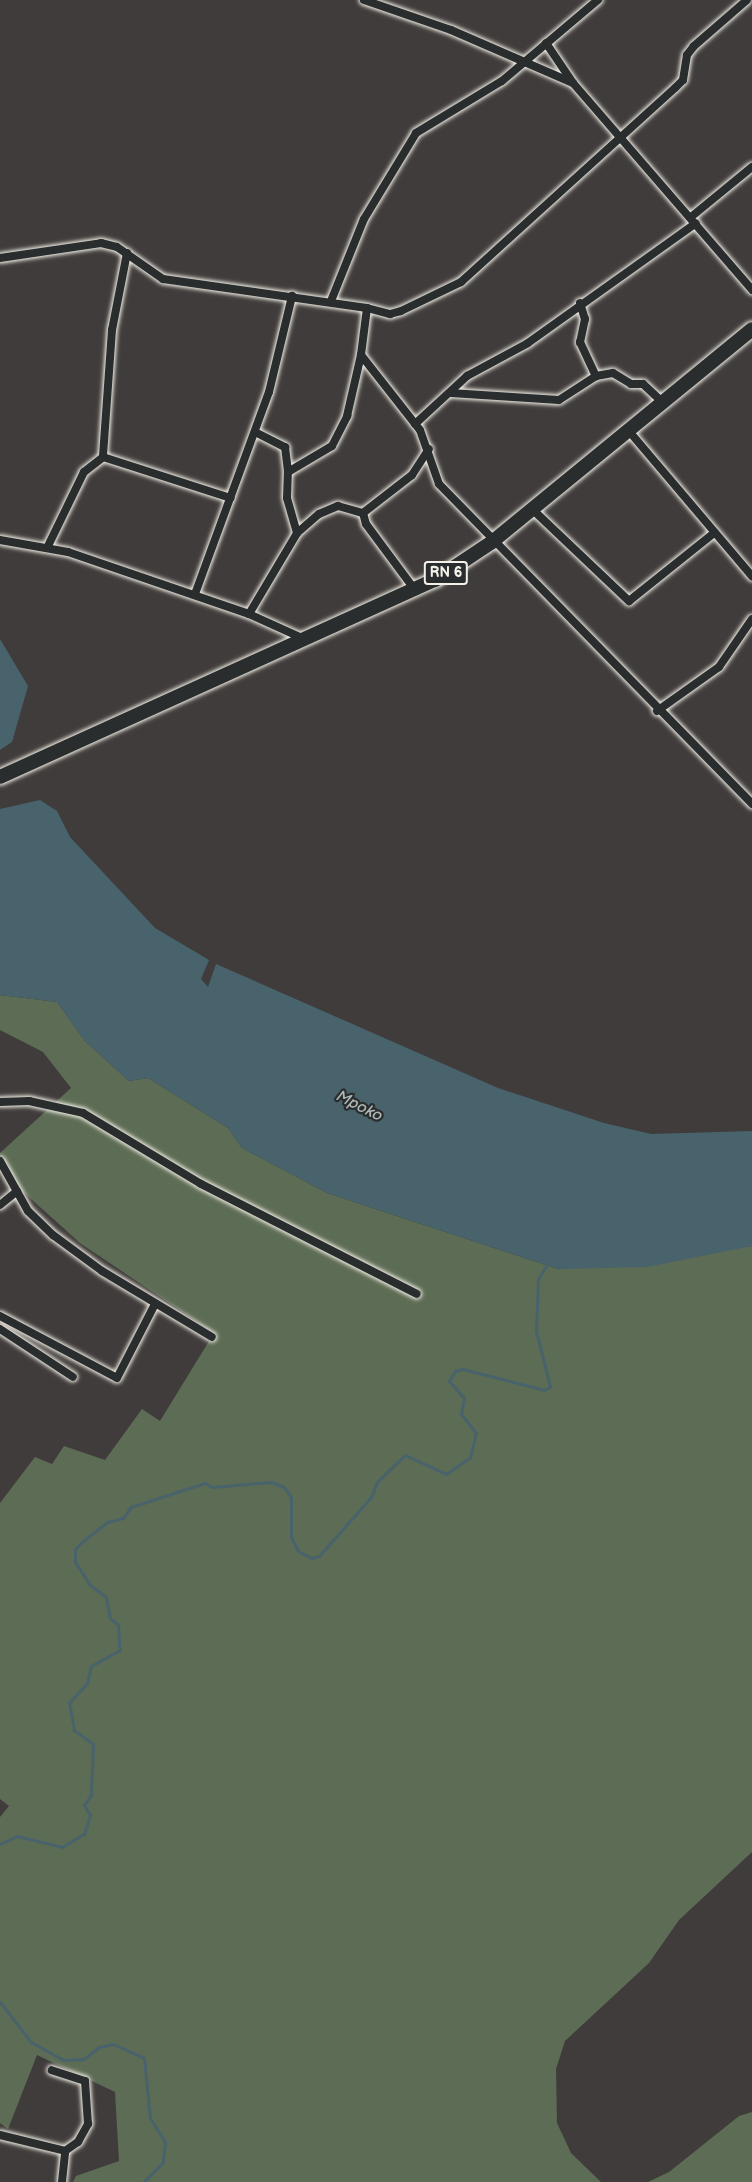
<!DOCTYPE html>
<html>
<head>
<meta charset="utf-8">
<style>
	body { margin:0 }
	#map { position:relative; width:752px; height:2182px; overflow:hidden; background:#403c3b; font-family:"Balsamiq Sans",sans-serif }
	div>[style] { position:absolute }
	[style*='--x'] { left:calc(var(--x)*1px); top:calc(var(--y)*1px); width:calc(var(--w)*1px); rotate:calc(var(--a)*1deg) }
	.green>* { inset:0; background:#5d6c54 }
	.water>* { inset:0; background:#48636c }
	.stream>* { height:3px; margin:-1.5px; padding:0 1.5px; transform-origin:1.5px; border-radius:1.5px; background:#48636c }
	.roads { filter:drop-shadow(0 0 2px #f4f1e8) drop-shadow(0 0 2px #f4f1e8) }
	.minor>* { height:8px; margin:-4px; padding:0 4px; transform-origin:4px; border-radius:4px; background:#2a2d2e }
	.primary>* { height:14px; margin:-7px; padding:0 7px; transform-origin:7px; border-radius:7px; background:#2a2d2e }
	span { translate:-50% -50%; white-space:nowrap; text-align:center; line-height:1.15; -webkit-text-stroke:4.5px #2a2d2e; paint-order:stroke }
	.shield-label span { padding:2px 4px; background:#2a2d2e; border:2px solid; border-radius:4px; -webkit-text-stroke-width:0 }
	.shield-label { font-size:14px; color:#f4f1e8; font-weight:700 }
	.water-label { font-size:16px; color:#afb8b6; font-style:italic }
</style>
</head>
<body>
<div id="map">
	<div class="green">
		<div style="clip-path:polygon(0 995px,57px 1002px,85px 1041px,129px 1081px,148px 1078px,228px 1128px,242px 1148px,327px 1193px,558px 1269px,752px 1246px,752px 1852px,679px 1920px,649px 1963px,565px 2041px,556px 2069px,557px 2123px,571px 2153px,601px 2182px,73px 2182px,76px 2176px,119px 2161px,115px 2092px,37px 2055px,8px 2129px,0 2123px,0 1817px,9px 1806px,0 1799px,0 1503px,35px 1457px,52px 1464px,64px 1446px,105px 1460px,142px 1409px,160px 1421px,214px 1333px,80px 1243px,0 1171px,0 1153px,71px 1088px,43px 1052px,0 1030px)"></div>
		<div style="clip-path:polygon(752px 2112px,752px 2182px,648px 2182px,669px 2172px,739px 2116px)"></div>
	</div>
	<div class="water">
		<div style="clip-path:polygon(0 639px,28px 686px,12px 742px,0 750px)"></div>
		<div style="clip-path:polygon(40px 800px,57px 811px,70px 837px,155px 928px,209px 960px,201px 979px,208px 987px,216px 964px,498px 1088px,604px 1123px,651px 1134px,752px 1131px,752px 1246px,647px 1267px,558px 1269px,327px 1193px,242px 1148px,228px 1128px,148px 1078px,129px 1081px,85px 1041px,57px 1002px,0 995px,0 809px)"></div>
	</div>
	<div class="stream">
		<div style="--x:0;--y:1844;--w:19;--a:-25"></div>
		<div style="--x:17;--y:1836;--w:46;--a:13.7"></div>
		<div style="--x:62;--y:1847;--w:26;--a:-31"></div>
		<div style="--x:84;--y:1834;--w:20;--a:-72"></div>
		<div style="--x:90;--y:1815;--w:12;--a:-121"></div>
		<div style="--x:84;--y:1805;--w:12;--a:-55"></div>
		<div style="--x:91;--y:1795;--w:51;--a:-87.8"></div>
		<div style="--x:93;--y:1744;--w:24;--a:-144"></div>
		<div style="--x:74;--y:1730;--w:27;--a:-100"></div>
		<div style="--x:69;--y:1703;--w:27;--a:-48"></div>
		<div style="--x:87;--y:1683;--w:17;--a:-77"></div>
		<div style="--x:91;--y:1666;--w:33;--a:-29"></div>
		<div style="--x:120;--y:1650;--w:6;--a:-99"></div>
		<div style="--x:119;--y:1644;--w:19;--a:-93"></div>
		<div style="--x:118;--y:1625;--w:11;--a:-139"></div>
		<div style="--x:110;--y:1618;--w:21;--a:-101"></div>
		<div style="--x:106;--y:1597;--w:20;--a:-143"></div>
		<div style="--x:90;--y:1585;--w:27;--a:-123"></div>
		<div style="--x:75;--y:1562;--w:13;--a:-90"></div>
		<div style="--x:75;--y:1549;--w:11;--a:-45"></div>
		<div style="--x:83;--y:1541;--w:31;--a:-38"></div>
		<div style="--x:107;--y:1522;--w:16;--a:-14"></div>
		<div style="--x:123;--y:1518;--w:14;--a:-54"></div>
		<div style="--x:131;--y:1507;--w:78;--a:-18"></div>
		<div style="--x:205;--y:1483;--w:8;--a:30"></div>
		<div style="--x:212;--y:1487;--w:59;--a:-4.8"></div>
		<div style="--x:271;--y:1482;--w:14;--a:21"></div>
		<div style="--x:284;--y:1487;--w:12;--a:55"></div>
		<div style="--x:291;--y:1497;--w:40;--a:90"></div>
		<div style="--x:291;--y:1537;--w:16;--a:63"></div>
		<div style="--x:298;--y:1551;--w:16;--a:27"></div>
		<div style="--x:312;--y:1558;--w:7;--a:-16"></div>
		<div style="--x:319;--y:1556;--w:79;--a:-48.6"></div>
		<div style="--x:371;--y:1497;--w:16;--a:-68"></div>
		<div style="--x:377;--y:1482;--w:39;--a:-44"></div>
		<div style="--x:405;--y:1455;--w:45;--a:24.9"></div>
		<div style="--x:446;--y:1474;--w:29;--a:-35"></div>
		<div style="--x:470;--y:1457;--w:25;--a:-76"></div>
		<div style="--x:476;--y:1433;--w:24;--a:-128"></div>
		<div style="--x:461;--y:1414;--w:16;--a:-79"></div>
		<div style="--x:464;--y:1398;--w:23;--a:-131"></div>
		<div style="--x:449;--y:1381;--w:12;--a:-59"></div>
		<div style="--x:455;--y:1371;--w:8;--a:-14"></div>
		<div style="--x:463;--y:1369;--w:84;--a:14.5"></div>
		<div style="--x:544;--y:1390;--w:7;--a:-27"></div>
		<div style="--x:550;--y:1387;--w:58;--a:-104"></div>
		<div style="--x:536;--y:1331;--w:52;--a:-87.8"></div>
		<div style="--x:538;--y:1279;--w:15;--a:-58"></div>
		<div style="--x:0;--y:2002;--w:51;--a:52.2"></div>
		<div style="--x:31;--y:2042;--w:37;--a:29"></div>
		<div style="--x:63;--y:2060;--w:21;--a:-3"></div>
		<div style="--x:84;--y:2059;--w:19;--a:-39"></div>
		<div style="--x:99;--y:2047;--w:14;--a:-12"></div>
		<div style="--x:113;--y:2044;--w:34;--a:24"></div>
		<div style="--x:144;--y:2058;--w:60;--a:84.3"></div>
		<div style="--x:150;--y:2118;--w:28;--a:58"></div>
		<div style="--x:165;--y:2142;--w:20;--a:96"></div>
		<div style="--x:163;--y:2162;--w:28;--a:134"></div>
	</div>
	<div class="roads">
		<div class="minor">
			<div style="--x:364;--y:0;--w:92;--a:19"></div>
			<div style="--x:451;--y:30;--w:133;--a:23.5"></div>
			<div style="--x:546;--y:43;--w:48;--a:56"></div>
			<div style="--x:573;--y:83;--w:274;--a:49.1"></div>
			<div style="--x:691;--y:217;--w:79;--a:-39.3"></div>
			<div style="--x:127;--y:253;--w:78;--a:101"></div>
			<div style="--x:112;--y:330;--w:127;--a:94.1"></div>
			<div style="--x:103;--y:457;--w:134;--a:17.8"></div>
			<div style="--x:0;--y:258;--w:102;--a:-8.4"></div>
			<div style="--x:101;--y:243;--w:16;--a:14"></div>
			<div style="--x:117;--y:247;--w:56;--a:34.8"></div>
			<div style="--x:163;--y:279;--w:206;--a:8.1"></div>
			<div style="--x:367;--y:308;--w:47;--a:97.3"></div>
			<div style="--x:361;--y:355;--w:95;--a:51.8"></div>
			<div style="--x:420;--y:430;--w:57;--a:70.6"></div>
			<div style="--x:439;--y:484;--w:448;--a:45.6"></div>
			<div style="--x:331;--y:301;--w:88;--a:-68.1"></div>
			<div style="--x:364;--y:219;--w:100;--a:-58.8"></div>
			<div style="--x:416;--y:133;--w:100;--a:-31.2"></div>
			<div style="--x:502;--y:81;--w:126;--a:-40.2"></div>
			<div style="--x:580;--y:303;--w:17;--a:73"></div>
			<div style="--x:585;--y:319;--w:24;--a:102"></div>
			<div style="--x:580;--y:342;--w:38;--a:65"></div>
			<div style="--x:367;--y:308;--w:24;--a:15"></div>
			<div style="--x:390;--y:314;--w:11;--a:-15"></div>
			<div style="--x:401;--y:311;--w:67;--a:-25.8"></div>
			<div style="--x:461;--y:282;--w:289;--a:-42.2"></div>
			<div style="--x:675;--y:88;--w:11;--a:-45"></div>
			<div style="--x:683;--y:80;--w:25;--a:-81"></div>
			<div style="--x:687;--y:55;--w:11;--a:-52"></div>
			<div style="--x:694;--y:46;--w:70;--a:-41"></div>
			<div style="--x:451;--y:393;--w:108;--a:3.7"></div>
			<div style="--x:559;--y:400;--w:44;--a:-33"></div>
			<div style="--x:596;--y:376;--w:17;--a:-10"></div>
			<div style="--x:613;--y:373;--w:21;--a:31"></div>
			<div style="--x:631;--y:384;--w:12;--a:0"></div>
			<div style="--x:643;--y:384;--w:26;--a:43"></div>
			<div style="--x:415;--y:424;--w:71;--a:-42.7"></div>
			<div style="--x:467;--y:376;--w:69;--a:-28.4"></div>
			<div style="--x:528;--y:343;--w:206;--a:-35.5"></div>
			<div style="--x:628;--y:430;--w:192;--a:49.7"></div>
			<div style="--x:255;--y:432;--w:34;--a:27"></div>
			<div style="--x:285;--y:447;--w:25;--a:83"></div>
			<div style="--x:532;--y:509;--w:134;--a:43.5"></div>
			<div style="--x:629;--y:601;--w:107;--a:-38.6"></div>
			<div style="--x:363;--y:513;--w:11;--a:75"></div>
			<div style="--x:366;--y:524;--w:82;--a:53.4"></div>
			<div style="--x:297;--y:533;--w:29;--a:-41"></div>
			<div style="--x:319;--y:514;--w:21;--a:-23"></div>
			<div style="--x:338;--y:506;--w:26;--a:16"></div>
			<div style="--x:363;--y:513;--w:62;--a:-37.8"></div>
			<div style="--x:412;--y:475;--w:31;--a:-57"></div>
			<div style="--x:0;--y:540;--w:69;--a:10"></div>
			<div style="--x:68;--y:552;--w:191;--a:18.9"></div>
			<div style="--x:249;--y:614;--w:60;--a:24.4"></div>
			<div style="--x:48;--y:546;--w:82;--a:-64.1"></div>
			<div style="--x:84;--y:472;--w:24;--a:-38"></div>
			<div style="--x:195;--y:594;--w:215;--a:-69.9"></div>
			<div style="--x:269;--y:392;--w:99;--a:-76.5"></div>
			<div style="--x:249;--y:614;--w:94;--a:-59.3"></div>
			<div style="--x:297;--y:533;--w:36;--a:-106"></div>
			<div style="--x:287;--y:498;--w:26;--a:-88"></div>
			<div style="--x:288;--y:472;--w:51;--a:-30.6"></div>
			<div style="--x:332;--y:446;--w:34;--a:-63"></div>
			<div style="--x:347;--y:416;--w:63;--a:-77.1"></div>
			<div style="--x:657;--y:711;--w:76;--a:-35.4"></div>
			<div style="--x:719;--y:667;--w:58;--a:-55.5"></div>
			<div style="--x:0;--y:1102;--w:29;--a:-2"></div>
			<div style="--x:29;--y:1101;--w:55;--a:12.5"></div>
			<div style="--x:83;--y:1113;--w:138;--a:31"></div>
			<div style="--x:201;--y:1184;--w:242;--a:27"></div>
			<div style="--x:0;--y:1161;--w:57;--a:60.8"></div>
			<div style="--x:28;--y:1211;--w:35;--a:44"></div>
			<div style="--x:53;--y:1235;--w:61;--a:36.3"></div>
			<div style="--x:102;--y:1271;--w:128;--a:31"></div>
			<div style="--x:0;--y:1205;--w:22;--a:-39"></div>
			<div style="--x:0;--y:1316;--w:132;--a:27.9"></div>
			<div style="--x:117;--y:1378;--w:83;--a:-62.8"></div>
			<div style="--x:0;--y:1329;--w:87;--a:33.3"></div>
			<div style="--x:0;--y:2135;--w:67;--a:13.8"></div>
			<div style="--x:65;--y:2151;--w:16;--a:-35"></div>
			<div style="--x:78;--y:2142;--w:21;--a:-61"></div>
			<div style="--x:88;--y:2124;--w:43;--a:-94"></div>
			<div style="--x:85;--y:2081;--w:35;--a:-162"></div>
			<div style="--x:62;--y:2182;--w:31;--a:-84"></div>
		</div>
		<div class="primary">
			<div style="--x:0;--y:777;--w:478;--a:-24.4"></div>
			<div style="--x:435;--y:580;--w:69;--a:-33.7"></div>
			<div style="--x:492;--y:542;--w:336;--a:-39.3"></div>
		</div>
	</div>
	<div class="shield-label">
		<span style="left:446px;top:573px">RN 6</span>
	</div>
	<div class="water-label">
		<span style="left:359px;top:1107px;rotate:27deg">Mpoko</span>
	</div>
</div>
</body>
</html>
